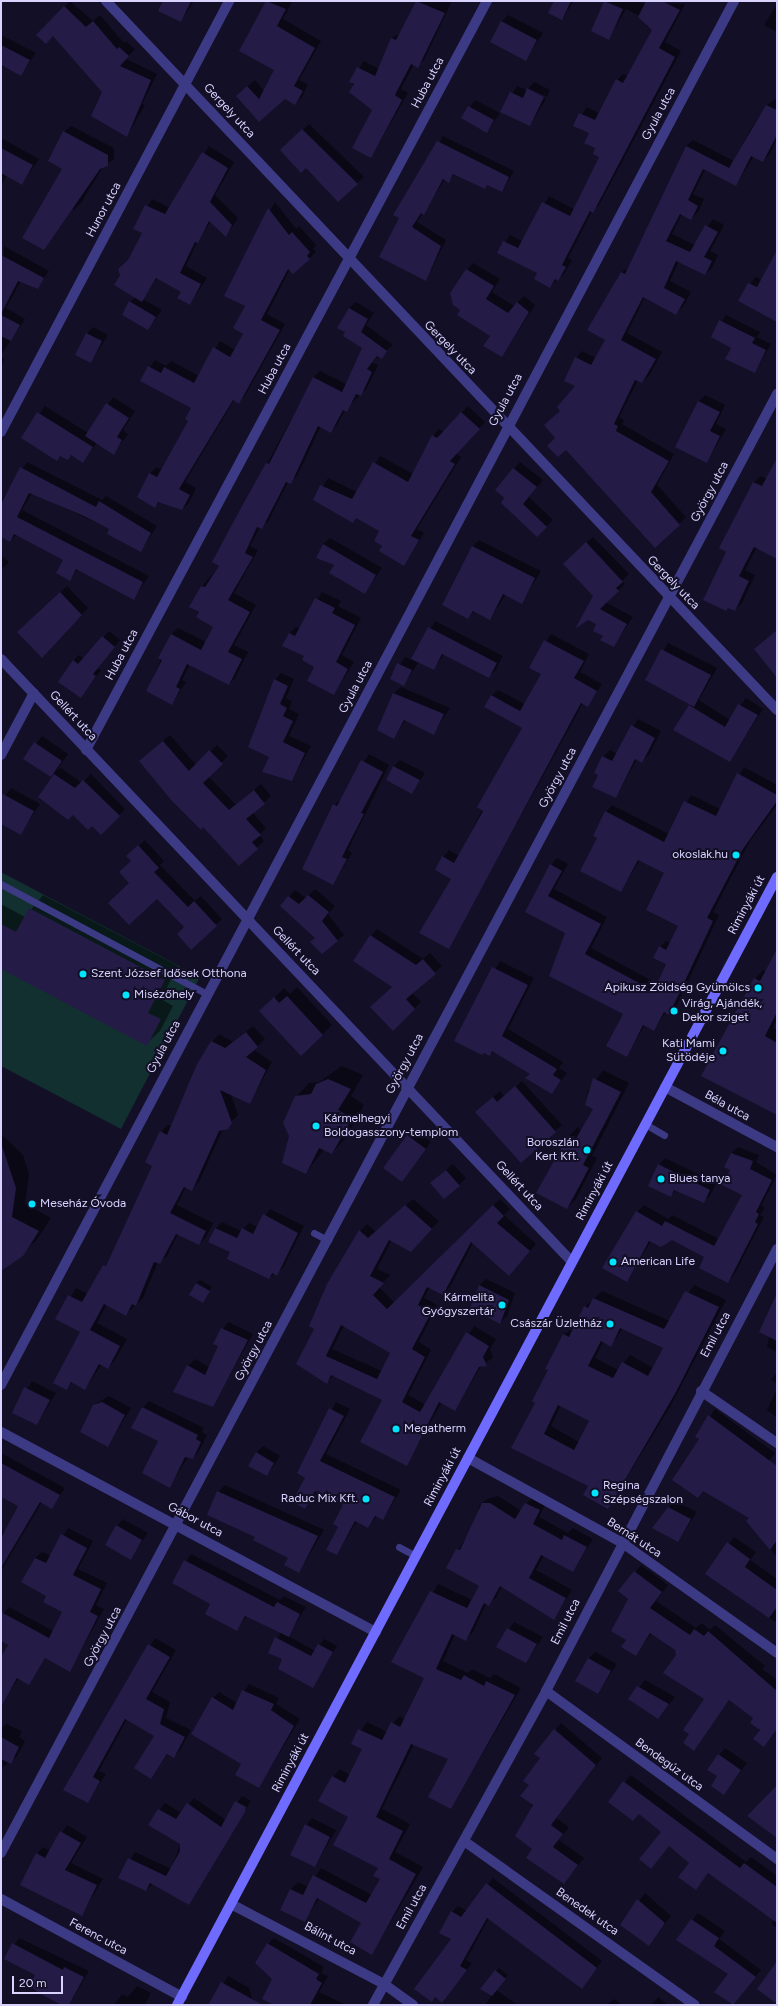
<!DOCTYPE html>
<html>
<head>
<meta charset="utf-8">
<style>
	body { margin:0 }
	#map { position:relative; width:778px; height:2006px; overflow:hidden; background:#130f26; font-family:Figtree,sans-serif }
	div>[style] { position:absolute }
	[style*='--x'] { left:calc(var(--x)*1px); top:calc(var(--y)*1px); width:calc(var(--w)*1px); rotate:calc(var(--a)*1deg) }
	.green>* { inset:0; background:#12302f }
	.shadow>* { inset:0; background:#0007 }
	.building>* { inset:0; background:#241b47 }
	.service>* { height:7px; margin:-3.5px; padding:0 3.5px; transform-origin:3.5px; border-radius:3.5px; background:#3d3a85 }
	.minor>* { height:10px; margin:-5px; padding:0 5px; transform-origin:5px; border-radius:5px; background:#3d3a85 }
	.secondary>* { height:10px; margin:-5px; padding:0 5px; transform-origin:5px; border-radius:5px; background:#6f6bff }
	.dots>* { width:11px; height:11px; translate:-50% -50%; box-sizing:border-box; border:2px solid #130f26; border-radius:50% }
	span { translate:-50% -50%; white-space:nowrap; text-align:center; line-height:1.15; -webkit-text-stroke:4px #130f26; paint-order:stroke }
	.street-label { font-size:12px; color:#d9d4ff }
	.poi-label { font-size:12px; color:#d9d4ff }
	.right { translate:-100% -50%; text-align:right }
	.left { translate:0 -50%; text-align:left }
	.frame { position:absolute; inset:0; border:2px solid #d9d4ff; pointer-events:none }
	.scale { position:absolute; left:12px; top:1976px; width:51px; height:18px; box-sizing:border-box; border:2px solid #d9d4ff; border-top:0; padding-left:5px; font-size:12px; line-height:14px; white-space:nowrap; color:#d9d4ff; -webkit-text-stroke:3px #130f26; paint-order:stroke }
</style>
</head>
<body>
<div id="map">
	<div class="green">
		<div style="clip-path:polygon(1px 872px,200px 977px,121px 1129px,1px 1066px)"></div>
	</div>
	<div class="shadow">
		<div style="clip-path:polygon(70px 1px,93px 21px,100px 15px,124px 43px,126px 41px,135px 49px,126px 59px,157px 74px,142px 104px,145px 105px,127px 136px,104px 92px,54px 35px,37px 35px)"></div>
		<div style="clip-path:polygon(164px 1px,194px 1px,181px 21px)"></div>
		<div style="clip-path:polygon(267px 1px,292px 2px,283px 19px,321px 41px,299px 80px,308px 84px,302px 97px,295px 103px,285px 98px,259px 121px,244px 89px,255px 80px,264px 91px,276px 70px,241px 51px)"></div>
		<div style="clip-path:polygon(417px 1px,452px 1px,424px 60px,417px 66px,414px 64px,401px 89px,408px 93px,371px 157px,374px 110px,350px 81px,364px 61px,379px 69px,392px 38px,401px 33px)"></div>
		<div style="clip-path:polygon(555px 1px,574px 1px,562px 19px)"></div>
		<div style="clip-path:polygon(605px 1px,685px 4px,665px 42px,681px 51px,599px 205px,592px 211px,568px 258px,572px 260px,564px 274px,550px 286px,539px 273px,499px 252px,510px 235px,522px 241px,549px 196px,574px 209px,600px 156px,590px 132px,575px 125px,587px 107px,600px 114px,617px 80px,623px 74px,628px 76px,653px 29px,646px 26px,649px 21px,626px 9px,609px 38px,592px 31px)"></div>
		<div style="clip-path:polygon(777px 4px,777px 32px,764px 25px)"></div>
		<div style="clip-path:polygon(508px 15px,543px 33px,526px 59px,501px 22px)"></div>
		<div style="clip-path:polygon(1px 35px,36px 53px,21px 74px,1px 66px)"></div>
		<div style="clip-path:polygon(534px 82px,550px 90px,547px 97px,529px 88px,546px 99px,530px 125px,502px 111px,517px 86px,527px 90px)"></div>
		<div style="clip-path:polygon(777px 98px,777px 139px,769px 155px,762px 161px,754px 156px,736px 185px,705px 170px,693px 194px,704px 199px,698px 212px,691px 219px,682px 214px,672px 234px,695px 245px,713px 219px,724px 225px,710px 251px,718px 255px,712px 268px,705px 274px,679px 261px,670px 281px,691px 292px,683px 307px,676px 313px,645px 297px,627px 333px,662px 352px,649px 376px,642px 382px,638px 380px,619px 417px,624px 420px,622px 424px,674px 454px,657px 485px,686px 517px,655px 547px,556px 438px,561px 411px,577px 386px,576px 358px,582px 351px,596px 358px,606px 339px,622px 272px,630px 267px,686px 146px,693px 140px,734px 161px,752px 127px,767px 105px)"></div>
		<div style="clip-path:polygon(475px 100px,500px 113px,487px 132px,462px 118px)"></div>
		<div style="clip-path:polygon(309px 124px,364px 177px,338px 201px,306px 167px,281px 150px)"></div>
		<div style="clip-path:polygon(71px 126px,114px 148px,114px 159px,103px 167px,81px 203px,74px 210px,71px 208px,44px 249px,64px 169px,64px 132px)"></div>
		<div style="clip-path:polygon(443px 136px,514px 171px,502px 191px,488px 184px,484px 188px,455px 174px,448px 181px,445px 179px,417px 222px,446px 240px,426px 280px,401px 217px)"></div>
		<div style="clip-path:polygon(1px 138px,39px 159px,22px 184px,7px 175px,1px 186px)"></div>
		<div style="clip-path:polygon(209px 146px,234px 162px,215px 195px,238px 218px,226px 236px,211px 221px,197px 242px,186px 266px,207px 278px,190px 304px,182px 291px,157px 278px,143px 299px,162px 310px,148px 329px,130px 302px,136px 297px,130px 259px,144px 233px,135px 229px,152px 199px,170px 208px)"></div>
		<div style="clip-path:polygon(275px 202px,296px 229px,299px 226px,316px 245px,313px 249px,316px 252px,293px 273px,290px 269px,267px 314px,285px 324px,245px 396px,239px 402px,234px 400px,185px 482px,196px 488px,189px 503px,182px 509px,160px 502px,155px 507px,150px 474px,156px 467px,162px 470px,190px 421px,193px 408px,141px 380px,155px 360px,166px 366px,171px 361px,199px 376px,220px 341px,235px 350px,244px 333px,246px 306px,225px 295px)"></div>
		<div style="clip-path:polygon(4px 246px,49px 271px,37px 288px,21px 281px,6px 308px,25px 319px,1px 355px)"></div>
		<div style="clip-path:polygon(777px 252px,777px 321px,739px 301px,755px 277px,762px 280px)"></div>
		<div style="clip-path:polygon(473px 263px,500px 279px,492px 292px,514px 306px,524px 296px,535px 305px,502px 356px,491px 335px,462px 309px,467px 270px)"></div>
		<div style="clip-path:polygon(356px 302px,374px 313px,366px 325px,393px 345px,372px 362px,378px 365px,367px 388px,345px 410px,337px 425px,331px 431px,321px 426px,297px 476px,288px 482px,268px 522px,260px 527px,250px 546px,258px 550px,234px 593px,256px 605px,234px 645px,248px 652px,235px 678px,229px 684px,190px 664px,182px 680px,186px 682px,172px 704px,147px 691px,172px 634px,178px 628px,206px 642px,214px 626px,191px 607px,202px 586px,220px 566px,267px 464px,314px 377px,320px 371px,346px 384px,364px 347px,346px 332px,349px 308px)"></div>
		<div style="clip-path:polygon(726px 315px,760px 332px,757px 337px,771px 344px,755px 372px,732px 347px,712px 337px)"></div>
		<div style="clip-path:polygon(93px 327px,108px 335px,91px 362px,87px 334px)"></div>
		<div style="clip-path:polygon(1px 357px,5px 359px,1px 367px)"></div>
		<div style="clip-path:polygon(705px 395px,725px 405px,716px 424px,726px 429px,707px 462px,699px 402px)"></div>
		<div style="clip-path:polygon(113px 397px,135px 411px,123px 430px,128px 434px,114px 453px,97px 443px,83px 462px,72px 455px,67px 459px,61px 455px,57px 460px,22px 438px,45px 406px,88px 433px)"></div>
		<div style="clip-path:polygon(468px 406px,485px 422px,456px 454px,461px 457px,417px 529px,424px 533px,404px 564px,384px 546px,381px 531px,357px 517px,353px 521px,315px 500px,328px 478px,357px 492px,380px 456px,413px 474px,433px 436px,439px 429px,444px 432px)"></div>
		<div style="clip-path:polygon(777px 460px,777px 558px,757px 547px,745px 570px,755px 575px,742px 603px,735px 610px,729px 607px,726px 610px,727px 551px,721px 548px,754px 482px,761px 476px,767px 479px)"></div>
		<div style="clip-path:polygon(27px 462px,102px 500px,106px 496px,157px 526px,141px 551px,110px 529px,32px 493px,22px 510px,149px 576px,134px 598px,78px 569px,70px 579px,64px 560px,17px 534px,10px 541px,1px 536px,1px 501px)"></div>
		<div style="clip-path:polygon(520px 462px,543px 480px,529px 497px,553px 520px,537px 536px,496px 490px)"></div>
		<div style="clip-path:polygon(593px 537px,629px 574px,622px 581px,625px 584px,605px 602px,633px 617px,614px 646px,598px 624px,594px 595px,571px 557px)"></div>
		<div style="clip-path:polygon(330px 538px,382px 568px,365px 593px,335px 565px,323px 544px)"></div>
		<div style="clip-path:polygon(479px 540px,541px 571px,522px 602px,506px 594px,490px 619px,475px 611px,468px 618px,472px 547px)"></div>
		<div style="clip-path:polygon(1px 555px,9px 562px,1px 570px)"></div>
		<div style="clip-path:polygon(67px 586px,88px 608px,48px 650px,19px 632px)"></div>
		<div style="clip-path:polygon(322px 592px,341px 601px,338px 606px,361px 618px,342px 655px,354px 662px,334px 694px,290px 633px,296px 627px,300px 628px)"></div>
		<div style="clip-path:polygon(435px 621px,503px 656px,495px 671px,488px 677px,444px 654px,434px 669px,419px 661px,404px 685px,391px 679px,405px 657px,412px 660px)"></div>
		<div style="clip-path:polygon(109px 631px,120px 640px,97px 668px,101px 670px,81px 697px,73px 661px,79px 655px,84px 659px)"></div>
		<div style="clip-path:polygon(551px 634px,589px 654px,580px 672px,602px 684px,588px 706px,583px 703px,449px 947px,453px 878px,443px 857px,449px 850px,459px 856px,523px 727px,491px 696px,498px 690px,525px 704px,542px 674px,530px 667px)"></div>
		<div style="clip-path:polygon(668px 643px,717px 668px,699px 700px,730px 720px,746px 698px,763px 709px,730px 761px,675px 730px,691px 704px,646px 680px)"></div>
		<div style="clip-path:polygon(281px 673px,294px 679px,286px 698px,292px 701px,289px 709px,299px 714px,289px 736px,311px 746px,292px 780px,264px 772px,271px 757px,275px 680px)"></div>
		<div style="clip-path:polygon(401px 687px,450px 708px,433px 734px,406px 720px,394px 737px,378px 730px,394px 693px)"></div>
		<div style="clip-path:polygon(638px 719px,661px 731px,649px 755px,642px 761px,637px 759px,616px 797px,599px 774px,603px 757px,610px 750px,617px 754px)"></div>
		<div style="clip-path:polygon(170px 735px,196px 765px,217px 745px,228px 756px,208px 776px,236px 805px,261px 784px,271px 796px,253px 813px,266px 828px,259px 835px,264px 841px,239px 865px,147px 755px)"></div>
		<div style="clip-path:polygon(42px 736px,68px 754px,57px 770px,61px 768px,82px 783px,91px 774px,125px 809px,101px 833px,92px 825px,39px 796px,55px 773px,51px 776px,25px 758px)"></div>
		<div style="clip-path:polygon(369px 754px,389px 765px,348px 850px,352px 853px,333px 884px,334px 805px,342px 799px)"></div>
		<div style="clip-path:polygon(400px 760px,425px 773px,412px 793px,394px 766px)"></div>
		<div style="clip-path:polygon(744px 767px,777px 785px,777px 805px,750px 841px,713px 912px,719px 915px,676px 1007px,666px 1012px,654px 1030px,645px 1025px,627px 1055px,624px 1013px,566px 933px,526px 912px,551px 865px,557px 858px,568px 864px,554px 889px,607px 917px,591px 948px,658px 984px,668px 964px,660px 947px,666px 941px,671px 943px,679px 926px,665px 872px,640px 860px,621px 891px,598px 838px,606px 812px,612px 805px,669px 834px,691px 795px,720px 809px)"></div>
		<div style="clip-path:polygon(11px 788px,40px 804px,20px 834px,1px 823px,1px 801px)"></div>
		<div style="clip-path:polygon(145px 840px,164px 861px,160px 865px,195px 901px,201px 896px,222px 919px,191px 948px,185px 927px,157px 897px,130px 883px,134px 850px)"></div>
		<div style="clip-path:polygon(315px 889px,335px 906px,328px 914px,344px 935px,337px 941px,316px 937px,281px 906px,295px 890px,306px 898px)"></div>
		<div style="clip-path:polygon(43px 895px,178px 966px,161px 999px,173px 1006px,160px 1031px,146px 1044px,1px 968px,1px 904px,25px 917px)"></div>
		<div style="clip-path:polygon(377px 929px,423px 959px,430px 953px,442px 966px,412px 993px,421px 1002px,393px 1029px,393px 986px,371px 936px)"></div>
		<div style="clip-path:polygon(777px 953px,777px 1019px,773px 1028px,777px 1030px,777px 1113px,755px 979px,763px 970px,766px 972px)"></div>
		<div style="clip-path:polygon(500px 961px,534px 978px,508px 1029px,563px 1062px,559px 1068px,567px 1073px,552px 1093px,531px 1073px,493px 1051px,489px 1055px,455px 1041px)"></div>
		<div style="clip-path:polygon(297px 987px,332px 1025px,322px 1035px,271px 1001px,284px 988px,290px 994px)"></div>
		<div style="clip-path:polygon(253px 1026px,265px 1039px,254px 1050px,272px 1062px,250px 1103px,231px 1094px,238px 1115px,223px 1129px,199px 1182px,191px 1190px,186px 1187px,177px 1205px,213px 1223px,206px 1237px,199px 1244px,178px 1234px,167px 1256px,158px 1262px,143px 1298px,126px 1314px,107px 1304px,97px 1323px,127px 1339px,115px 1360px,108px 1368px,102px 1364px,85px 1389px,73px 1382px,66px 1389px,82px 1332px,57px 1319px,76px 1288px,88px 1294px,110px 1259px,154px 1166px,161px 1132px,168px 1125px,172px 1126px,212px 1042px,219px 1034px,233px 1042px)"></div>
		<div style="clip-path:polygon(342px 1066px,363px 1075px,351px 1096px,364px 1105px,345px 1139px,332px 1153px,324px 1149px,306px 1173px,290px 1135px,296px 1097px,309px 1083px,319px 1082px)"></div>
		<div style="clip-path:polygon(603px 1070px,629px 1083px,592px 1156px,597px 1158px,576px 1199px,567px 1208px,538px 1192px,569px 1136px,578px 1127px,581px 1131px,594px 1109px,587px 1093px)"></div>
		<div style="clip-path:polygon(522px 1081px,562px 1125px,555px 1131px,483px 1106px,500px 1091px,504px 1097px)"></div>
		<div style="clip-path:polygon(414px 1129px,431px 1142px,402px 1180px,408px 1136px)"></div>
		<div style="clip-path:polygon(1px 1134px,23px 1155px,29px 1174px,25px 1204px,51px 1218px,36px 1241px,1px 1269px)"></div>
		<div style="clip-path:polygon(738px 1147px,759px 1155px,756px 1162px,777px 1175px,761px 1206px,765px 1207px,760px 1215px,764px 1217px,734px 1275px,728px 1282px,705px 1257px,673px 1239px,651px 1241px,627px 1280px,637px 1212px,644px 1205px,668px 1219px,672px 1215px,719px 1239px,743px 1194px,731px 1170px,731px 1154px)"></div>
		<div style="clip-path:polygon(665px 1158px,716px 1183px,710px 1196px,703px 1202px,676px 1190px,671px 1196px,659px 1165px)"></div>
		<div style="clip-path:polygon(453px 1164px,466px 1178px,459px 1185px,438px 1177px)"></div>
		<div style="clip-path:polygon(evenodd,413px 1199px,439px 1221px,418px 1244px,391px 1241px,377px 1269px,390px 1275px,379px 1287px,395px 1303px,500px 1199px,510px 1209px,504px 1215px,536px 1244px,516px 1267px,473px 1243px,450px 1287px,443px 1294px,430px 1287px,424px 1298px,437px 1305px,419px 1342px,431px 1350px,408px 1395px,426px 1405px,474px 1326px,496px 1339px,490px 1349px,493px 1358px,482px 1365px,455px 1409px,442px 1402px,406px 1465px,383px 1399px,334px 1375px,327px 1382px,315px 1328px,328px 1285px,360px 1231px,367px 1224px,376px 1232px,413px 1199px,344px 1326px,391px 1353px,382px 1371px,332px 1349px,344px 1326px)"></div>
		<div style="clip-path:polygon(270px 1209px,304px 1226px,283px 1268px,268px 1278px,231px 1252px,216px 1228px,222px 1222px,241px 1231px,249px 1223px,258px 1227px)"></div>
		<div style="clip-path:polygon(486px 1279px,515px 1293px,507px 1316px,500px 1322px,479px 1285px)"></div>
		<div style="clip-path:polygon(200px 1280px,212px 1287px,203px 1302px,196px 1283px)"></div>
		<div style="clip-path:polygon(evenodd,694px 1285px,726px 1300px,670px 1407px,608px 1508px,589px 1486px,512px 1448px,536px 1402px,550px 1370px,547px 1368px,564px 1334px,575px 1328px,585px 1307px,602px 1291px,670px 1321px,694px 1285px,623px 1328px,664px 1348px,653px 1368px,630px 1355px,618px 1370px,595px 1358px,603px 1342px,611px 1345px,623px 1328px,694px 1285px,561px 1405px,590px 1421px,579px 1442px,551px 1426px,561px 1405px)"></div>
		<div style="clip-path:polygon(777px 1306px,777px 1352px,767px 1347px)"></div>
		<div style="clip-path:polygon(228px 1322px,253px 1334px,212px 1406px,188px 1366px,195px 1359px,209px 1367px,219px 1345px,214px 1343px)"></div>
		<div style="clip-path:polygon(777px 1372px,777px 1383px,771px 1380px)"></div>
		<div style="clip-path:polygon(32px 1381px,56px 1393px,37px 1424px,13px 1412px)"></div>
		<div style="clip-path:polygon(777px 1389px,777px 1418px,767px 1410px)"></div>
		<div style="clip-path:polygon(109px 1396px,131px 1408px,108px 1446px,94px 1405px)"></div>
		<div style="clip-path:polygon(149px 1401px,204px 1428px,202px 1432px,207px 1435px,199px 1451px,193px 1458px,188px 1457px,170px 1486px,159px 1441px,143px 1407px)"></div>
		<div style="clip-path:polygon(336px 1402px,350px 1409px,326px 1454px,401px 1490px,383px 1519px,377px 1516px,368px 1527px,357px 1521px,337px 1554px,344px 1505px,317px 1491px,305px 1507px,307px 1478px,298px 1473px)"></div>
		<div style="clip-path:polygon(715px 1409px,775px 1453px,768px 1462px,777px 1468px,777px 1557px,747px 1521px,750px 1517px,704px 1490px,698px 1496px,700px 1439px,697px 1437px)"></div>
		<div style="clip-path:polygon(263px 1446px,280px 1456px,267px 1475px,256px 1453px)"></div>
		<div style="clip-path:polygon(1px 1453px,65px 1488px,52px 1508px,42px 1502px,1px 1571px,1px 1531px,5px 1533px,19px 1506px,1px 1496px)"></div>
		<div style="clip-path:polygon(225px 1485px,324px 1530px,299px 1572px,289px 1557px,256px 1537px,218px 1492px)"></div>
		<div style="clip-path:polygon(498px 1496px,521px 1511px,533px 1496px,546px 1503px,539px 1517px,568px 1533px,573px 1528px,593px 1539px,573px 1571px,544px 1556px,536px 1570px,572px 1590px,554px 1618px,502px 1586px,496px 1598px,486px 1604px,473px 1632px,465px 1640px,455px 1635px,443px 1661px,468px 1673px,472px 1669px,490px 1678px,494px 1674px,521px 1688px,451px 1808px,449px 1759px,414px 1744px,382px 1809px,410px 1824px,395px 1852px,423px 1867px,372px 1954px,362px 1923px,319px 1899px,304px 1921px,281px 1909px,291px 1889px,298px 1882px,308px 1887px,321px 1868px,372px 1895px,381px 1879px,379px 1868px,349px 1817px,333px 1777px,340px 1769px,350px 1775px,363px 1749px,352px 1743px,367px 1722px,387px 1732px,399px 1716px,405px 1719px,426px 1677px,393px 1662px,438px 1584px,472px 1600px,480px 1586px,447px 1567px,478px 1519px,479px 1506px,487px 1499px)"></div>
		<div style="clip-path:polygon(675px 1501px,697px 1512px,678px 1541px,668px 1508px)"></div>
		<div style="clip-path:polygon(123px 1519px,148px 1533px,130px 1559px,117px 1526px)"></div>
		<div style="clip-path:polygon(68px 1528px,93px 1541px,78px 1569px,107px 1583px,96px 1605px,104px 1609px,70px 1670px,46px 1657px,28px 1683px,19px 1678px,6px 1696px,1px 1693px,1px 1659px,9px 1644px,1px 1640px,1px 1617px,9px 1607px,53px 1631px,63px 1612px,48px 1595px,35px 1558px,42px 1552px,51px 1556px)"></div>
		<div style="clip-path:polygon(734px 1537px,756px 1552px,750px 1560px,777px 1579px,777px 1623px,706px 1574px)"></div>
		<div style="clip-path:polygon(191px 1554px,280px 1600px,284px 1596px,306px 1607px,288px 1636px,315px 1651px,324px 1639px,337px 1646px,313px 1687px,284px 1659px,270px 1652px,281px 1632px,247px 1616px,237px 1629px,212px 1604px,173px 1583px)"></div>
		<div style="clip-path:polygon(641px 1565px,668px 1585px,656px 1601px,696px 1628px,702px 1623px,710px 1630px,715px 1625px,765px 1666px,762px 1669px,777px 1680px,777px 1730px,764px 1746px,755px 1718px,730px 1699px,694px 1749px,691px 1734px,705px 1699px,676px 1649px,652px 1633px,635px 1655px,627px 1639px,629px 1598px,620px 1591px)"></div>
		<div style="clip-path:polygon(514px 1622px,543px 1637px,526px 1662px,498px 1646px)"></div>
		<div style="clip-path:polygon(155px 1638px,176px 1650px,152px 1692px,170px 1702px,166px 1718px,191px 1730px,180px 1750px,174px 1757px,168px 1754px,151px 1778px,156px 1735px,127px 1719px,99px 1771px,106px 1774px,87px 1802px,65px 1789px)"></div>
		<div style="clip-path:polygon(595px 1652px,617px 1664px,598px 1693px,589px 1658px)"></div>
		<div style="clip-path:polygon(645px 1680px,675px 1697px,658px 1718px,630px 1699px)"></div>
		<div style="clip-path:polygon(249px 1684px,279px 1698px,276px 1704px,300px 1719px,259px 1787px,213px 1698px,219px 1692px,237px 1703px)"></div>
		<div style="clip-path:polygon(561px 1723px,602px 1758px,556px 1818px,569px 1827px,559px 1840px,584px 1858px,564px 1883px,534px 1848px,530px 1784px,541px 1758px,536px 1754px)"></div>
		<div style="clip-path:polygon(6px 1724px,22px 1731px,19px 1737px,25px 1741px,17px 1756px,2px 1768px,1px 1729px)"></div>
		<div style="clip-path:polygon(725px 1748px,747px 1763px,724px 1794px,719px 1776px,719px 1755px)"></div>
		<div style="clip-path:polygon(631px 1775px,746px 1862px,751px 1857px,777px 1876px,777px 1928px,772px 1924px,774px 1919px,709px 1872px,696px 1889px,690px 1862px,662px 1831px,640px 1813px,633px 1820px,609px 1802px)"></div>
		<div style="clip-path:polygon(777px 1785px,777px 1837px,749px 1816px)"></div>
		<div style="clip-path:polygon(242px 1796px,251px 1801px,189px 1904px,153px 1884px,146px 1890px,120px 1878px,135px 1852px,171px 1869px,181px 1843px,149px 1824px,165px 1803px,181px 1813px,194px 1798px,226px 1820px)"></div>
		<div style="clip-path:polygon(312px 1818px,336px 1830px,315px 1866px,306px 1825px)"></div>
		<div style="clip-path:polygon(67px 1825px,87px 1837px,71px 1863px,103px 1879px,82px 1914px,37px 1854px,43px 1847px,50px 1851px)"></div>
		<div style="clip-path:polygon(493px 1878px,602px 1961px,582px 1988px,489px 1918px,466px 1960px,472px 1963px,442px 2002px,436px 1997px,432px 2001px,452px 1939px,452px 1912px,458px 1906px,467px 1911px)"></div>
		<div style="clip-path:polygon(645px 1893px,671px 1916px,649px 1944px,621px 1925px)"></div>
		<div style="clip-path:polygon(698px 1913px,725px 1931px,719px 1939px,761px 1970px,732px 2005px,716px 1992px,729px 1974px,692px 1920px)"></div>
		<div style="clip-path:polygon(19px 1938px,89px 1971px,69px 2005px,64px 2005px,36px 1975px,5px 1958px)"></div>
		<div style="clip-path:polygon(274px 1938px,324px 1967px,321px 1973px,328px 1976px,319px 1992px,346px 2005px,277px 2005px,268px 1944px)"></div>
		<div style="clip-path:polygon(499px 1968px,508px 1975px,496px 1990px,518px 2005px,485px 2005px,492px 1995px,481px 1989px)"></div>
		<div style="clip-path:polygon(228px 1976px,249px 1988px,254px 2005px,210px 2005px)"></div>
		<div style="clip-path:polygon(137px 1986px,151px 1993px,145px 2005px,114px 2005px,122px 1994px,128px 1997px)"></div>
		<div style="clip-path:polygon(658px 1997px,668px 2005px,651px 2005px)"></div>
		<div style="clip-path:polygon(614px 1999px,623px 2005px,607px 2005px)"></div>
	</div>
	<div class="building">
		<div style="clip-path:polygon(163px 1px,191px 1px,181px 22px,158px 11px)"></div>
		<div style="clip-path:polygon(266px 1px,286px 9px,277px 26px,315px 48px,294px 86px,303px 91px,295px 105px,285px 99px,259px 122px,236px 96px,247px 86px,259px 99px,274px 70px,239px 51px)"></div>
		<div style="clip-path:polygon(416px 1px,445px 13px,418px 68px,411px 64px,395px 95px,402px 100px,371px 158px,352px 148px,372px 110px,349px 92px,354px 84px,349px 82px,357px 67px,375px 76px,391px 38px,396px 40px)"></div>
		<div style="clip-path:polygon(554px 1px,571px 1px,562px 20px,548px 13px)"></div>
		<div style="clip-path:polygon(604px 1px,623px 9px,609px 40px,591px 31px)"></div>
		<div style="clip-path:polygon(646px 1px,662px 1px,680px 10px,659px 48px,675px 57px,593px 213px,590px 211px,562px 265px,566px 267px,558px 281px,555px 279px,550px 288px,534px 279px,537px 273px,497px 253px,503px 241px,518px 248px,542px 202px,570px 216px,599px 157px,593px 154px,595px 148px,584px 143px,589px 133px,573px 126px,579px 113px,595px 120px,616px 79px,623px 83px,652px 30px,638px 17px)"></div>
		<div style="clip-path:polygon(64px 6px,86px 27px,93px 21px,117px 49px,119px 47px,129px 56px,120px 66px,151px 80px,127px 137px,91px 116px,102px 92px,53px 36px,46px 44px,36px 35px)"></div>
		<div style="clip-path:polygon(501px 21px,537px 40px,526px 61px,490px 42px)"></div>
		<div style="clip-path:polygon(1px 45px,30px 60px,21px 76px,1px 65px)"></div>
		<div style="clip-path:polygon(527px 88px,544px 97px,530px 126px,500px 112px,510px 92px,523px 98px)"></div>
		<div style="clip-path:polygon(766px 105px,777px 110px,777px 135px,763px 162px,751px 156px,736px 186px,703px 169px,688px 200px,698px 206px,691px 220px,680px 214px,666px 241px,690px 252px,705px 225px,718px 232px,704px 257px,712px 261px,705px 275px,676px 261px,664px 288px,685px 299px,676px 315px,643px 297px,621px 340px,656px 359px,642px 383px,635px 380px,614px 424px,618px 426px,616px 431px,669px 461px,651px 492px,680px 525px,655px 548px,566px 450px,558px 457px,547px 446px,555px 438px,544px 425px,560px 411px,557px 407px,575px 386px,564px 381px,575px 357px,591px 365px,605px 340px,587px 330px,621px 272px,625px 274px,686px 146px,729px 168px)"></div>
		<div style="clip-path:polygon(468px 106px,494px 120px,487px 133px,461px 118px)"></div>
		<div style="clip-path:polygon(302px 129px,358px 184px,338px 202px,306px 168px,301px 173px,280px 150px)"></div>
		<div style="clip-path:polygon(63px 131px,108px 155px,108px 166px,100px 169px,44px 250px,22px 238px,62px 169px,48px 161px)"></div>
		<div style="clip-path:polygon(437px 141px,509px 177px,502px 192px,487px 185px,485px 189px,453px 174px,449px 183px,443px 179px,424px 215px,421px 213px,412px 227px,441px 246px,426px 281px,379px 257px,399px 218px,393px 215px)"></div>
		<div style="clip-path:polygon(1px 148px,33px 165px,22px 185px,1px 173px)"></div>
		<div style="clip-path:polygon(202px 152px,228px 168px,210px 202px,232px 225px,226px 237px,209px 221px,198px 243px,195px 242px,180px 273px,201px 284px,190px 305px,177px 298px,181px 292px,156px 278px,142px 302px,114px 285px,120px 275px,118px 269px,128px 260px,142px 233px,133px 229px,145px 205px,165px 214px)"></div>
		<div style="clip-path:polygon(268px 208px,289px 235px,292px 232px,310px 252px,307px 256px,310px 259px,293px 274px,288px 269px,261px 320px,280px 330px,239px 404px,233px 400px,179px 489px,190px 495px,182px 510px,158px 502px,155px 508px,137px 497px,149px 473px,157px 477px,188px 421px,185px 419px,191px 408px,140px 381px,148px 366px,161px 373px,164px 367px,194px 383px,213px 347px,230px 357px,243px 334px,233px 328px,245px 306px,224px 296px)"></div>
		<div style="clip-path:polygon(777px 250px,777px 322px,738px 301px,748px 283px,757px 287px)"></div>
		<div style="clip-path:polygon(1px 255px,44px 278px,38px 289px,18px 281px,1px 314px)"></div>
		<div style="clip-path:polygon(466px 269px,494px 286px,486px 299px,508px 313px,517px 302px,529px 312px,502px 357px,483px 346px,490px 336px,457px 315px,460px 310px,453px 305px,450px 293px)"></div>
		<div style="clip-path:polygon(129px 301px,156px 317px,148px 330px,122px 315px)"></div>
		<div style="clip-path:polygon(349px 308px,368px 319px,361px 332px,387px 351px,382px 359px,377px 356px,367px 369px,372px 372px,361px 396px,356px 394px,347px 412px,343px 410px,331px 433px,318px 426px,291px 484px,286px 482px,262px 529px,257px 527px,245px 553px,253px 557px,228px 600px,250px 612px,228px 652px,242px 659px,229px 685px,187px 664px,176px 687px,180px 689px,172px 705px,146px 691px,162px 660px,158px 658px,171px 634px,201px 650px,213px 627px,196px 617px,199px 612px,189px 607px,201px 586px,205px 587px,219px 566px,212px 562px,242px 506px,266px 463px,269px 464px,313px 377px,342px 392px,362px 348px,343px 336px,345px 332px,337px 328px)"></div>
		<div style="clip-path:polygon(1px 315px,20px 325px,11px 341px,1px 336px)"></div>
		<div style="clip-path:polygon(719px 320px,755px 338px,752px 343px,766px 350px,755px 373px,725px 359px,731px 348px,711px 337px)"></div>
		<div style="clip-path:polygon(86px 333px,102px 341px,91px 363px,75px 355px)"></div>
		<div style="clip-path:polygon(698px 401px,720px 412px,710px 431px,720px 436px,707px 463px,675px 447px)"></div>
		<div style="clip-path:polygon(106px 403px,129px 418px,117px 437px,122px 440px,114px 455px,85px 436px)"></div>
		<div style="clip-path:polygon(37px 412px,93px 447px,83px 463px,71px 455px,68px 460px,60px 456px,57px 461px,21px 438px)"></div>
		<div style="clip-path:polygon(461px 412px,480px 429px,450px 461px,455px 464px,411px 536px,419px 540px,404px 566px,379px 551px,382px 546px,374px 541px,379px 531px,356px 518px,353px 523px,313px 500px,320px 485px,352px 499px,373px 462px,408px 482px,432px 435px,437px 438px)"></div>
		<div style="clip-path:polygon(777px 458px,777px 559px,754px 547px,739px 576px,749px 581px,735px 611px,728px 608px,726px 611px,703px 600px,726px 552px,719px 548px,753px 482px,762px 486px)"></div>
		<div style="clip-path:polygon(20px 467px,96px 507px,99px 501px,151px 533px,141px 552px,107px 534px,109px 529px,84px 516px,29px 493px,17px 517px,143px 582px,134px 600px,76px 569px,70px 581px,56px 573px,63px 560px,14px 534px,10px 542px,1px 537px,1px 504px)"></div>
		<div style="clip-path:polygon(513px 468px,537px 487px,523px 504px,547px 527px,537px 537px,501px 503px,504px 498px,495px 490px)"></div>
		<div style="clip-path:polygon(586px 542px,623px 582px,616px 588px,619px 591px,600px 609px,627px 624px,614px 647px,600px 640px,603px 636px,593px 631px,596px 624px,588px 620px,575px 629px,593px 596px,563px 564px)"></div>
		<div style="clip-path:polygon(323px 544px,376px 575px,365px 594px,329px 573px,334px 565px,316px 558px)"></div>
		<div style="clip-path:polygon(472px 546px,535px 578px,522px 604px,503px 594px,490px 620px,473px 611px,468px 619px,442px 605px)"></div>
		<div style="clip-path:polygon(60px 592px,82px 615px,42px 658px,17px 632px)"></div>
		<div style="clip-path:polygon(315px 598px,335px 608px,332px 613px,355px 625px,336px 662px,348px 669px,334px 695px,307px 681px,314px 667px,302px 660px,304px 656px,282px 646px,289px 633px,295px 636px)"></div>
		<div style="clip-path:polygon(428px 627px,497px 663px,489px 678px,442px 654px,434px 670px,411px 659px)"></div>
		<div style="clip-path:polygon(777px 630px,777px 678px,754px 649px)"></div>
		<div style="clip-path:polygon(102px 636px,115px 647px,93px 674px,96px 676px,81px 698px,58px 682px,73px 660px,78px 664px)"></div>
		<div style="clip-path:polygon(544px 640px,584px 661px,574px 678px,597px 691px,588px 707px,581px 703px,449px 949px,419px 933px,451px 879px,435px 870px,442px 856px,454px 863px,483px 811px,477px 807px,522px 728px,484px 707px,491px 695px,520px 711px,541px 674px,529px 668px)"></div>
		<div style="clip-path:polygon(661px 649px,711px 675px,694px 707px,645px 680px)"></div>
		<div style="clip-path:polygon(397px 663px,412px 670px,404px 686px,390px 679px)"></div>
		<div style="clip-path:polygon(274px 679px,288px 686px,280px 704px,287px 708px,283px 716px,293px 721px,283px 742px,305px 753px,292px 781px,262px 772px,269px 757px,248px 747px)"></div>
		<div style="clip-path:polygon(393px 693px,444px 714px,434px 735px,404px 720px,394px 739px,377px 730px)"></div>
		<div style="clip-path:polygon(738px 704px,758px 715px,730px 762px,673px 730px,689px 705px,725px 727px)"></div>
		<div style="clip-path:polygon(631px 725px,655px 738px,642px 763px,635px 759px,616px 798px,592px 787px,598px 775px,594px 773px,602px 756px,612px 761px)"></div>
		<div style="clip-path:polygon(163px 741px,189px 771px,209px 750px,223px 764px,203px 783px,229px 810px,254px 790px,265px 804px,246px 819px,261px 835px,252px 842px,258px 849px,239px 866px,203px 827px,201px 830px,172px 801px,139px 761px)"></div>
		<div style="clip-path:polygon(34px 742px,62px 761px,51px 777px,23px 759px)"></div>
		<div style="clip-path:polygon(361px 760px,383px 772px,361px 813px,364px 814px,342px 857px,347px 859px,333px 885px,302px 869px,333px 804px,337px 806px)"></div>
		<div style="clip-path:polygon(393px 766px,420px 780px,412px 794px,386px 780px)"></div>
		<div style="clip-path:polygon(737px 773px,777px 795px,777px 801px,743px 849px,707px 918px,713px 921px,669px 1015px,664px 1012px,654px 1031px,643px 1025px,627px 1057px,606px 1046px,623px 1014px,549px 976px,565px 933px,525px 912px,550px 864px,562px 871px,548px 896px,601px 924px,585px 954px,654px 991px,666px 964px,653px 958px,659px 946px,666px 950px,678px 926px,646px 910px,664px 873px,638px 860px,621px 892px,580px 871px,597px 838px,593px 836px,605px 811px,664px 842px,684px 801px,716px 816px)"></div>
		<div style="clip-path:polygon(54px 774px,75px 788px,83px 780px,120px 816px,101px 835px,92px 826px,88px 830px,73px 815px,68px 820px,38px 797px)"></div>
		<div style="clip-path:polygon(1px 793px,34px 811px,21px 835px,1px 824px)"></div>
		<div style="clip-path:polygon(138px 845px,159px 868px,154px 872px,188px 907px,194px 901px,217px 926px,191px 950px,177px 934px,184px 927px,157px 899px,129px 925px,108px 903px,129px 883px,119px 872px,131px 861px,126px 856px)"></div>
		<div style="clip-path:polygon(308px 895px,329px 912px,322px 921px,338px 941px,322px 954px,310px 942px,315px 938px,280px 906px,288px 896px,299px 904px)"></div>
		<div style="clip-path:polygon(29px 908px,165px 980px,148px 1013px,161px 1019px,147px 1046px,1px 969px,1px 924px,16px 932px)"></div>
		<div style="clip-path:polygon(370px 935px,416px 965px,423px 959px,436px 974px,406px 999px,415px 1009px,393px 1031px,370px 1007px,392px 987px,353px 961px)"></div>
		<div style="clip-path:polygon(777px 949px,777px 1012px,765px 1036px,777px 1043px,777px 1115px,701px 1076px,754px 978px,760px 981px)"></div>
		<div style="clip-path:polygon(492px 967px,528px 985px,502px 1036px,557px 1069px,553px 1075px,561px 1080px,552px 1094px,525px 1078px,530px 1074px,492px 1051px,490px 1056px,484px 1053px,482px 1055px,454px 1041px)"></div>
		<div style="clip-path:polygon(287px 996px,323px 1035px,301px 1056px,259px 1011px,274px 997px,279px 1003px)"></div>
		<div style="clip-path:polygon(246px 1032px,258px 1047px,246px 1057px,266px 1070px,250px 1104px,220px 1090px,232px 1123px,228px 1129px,219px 1131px,192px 1191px,184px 1187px,170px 1213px,206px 1231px,199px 1245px,176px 1234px,160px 1264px,154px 1262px,136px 1306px,132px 1304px,126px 1316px,104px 1304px,90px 1330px,120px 1346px,108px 1369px,99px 1364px,85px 1390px,71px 1382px,67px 1390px,53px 1383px,80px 1332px,55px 1319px,68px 1295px,82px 1302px,103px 1265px,106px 1266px,152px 1166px,145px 1162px,160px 1131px,167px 1135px,197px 1064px,211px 1041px,225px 1048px)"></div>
		<div style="clip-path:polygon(593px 1078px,621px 1092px,583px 1165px,589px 1168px,567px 1209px,536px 1193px,568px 1136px,574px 1142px,593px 1109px,585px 1105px)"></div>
		<div style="clip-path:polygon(328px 1079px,351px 1089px,338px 1110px,352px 1118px,332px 1154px,319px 1148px,306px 1174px,282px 1163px,289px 1136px,283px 1123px,295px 1096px,311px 1094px,316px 1084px)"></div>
		<div style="clip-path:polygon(515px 1086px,556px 1132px,521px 1163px,475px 1112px,493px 1097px,497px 1102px)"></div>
		<div style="clip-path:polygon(407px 1135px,426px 1149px,402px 1182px,383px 1168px)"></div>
		<div style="clip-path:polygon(2px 1146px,16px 1188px,12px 1217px,39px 1231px,23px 1256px,1px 1271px)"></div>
		<div style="clip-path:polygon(731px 1153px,753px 1161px,750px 1169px,772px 1180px,756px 1212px,759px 1214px,755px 1222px,758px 1224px,728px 1283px,699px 1268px,704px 1257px,672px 1240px,661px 1247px,649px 1241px,627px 1282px,602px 1268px,636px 1211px,662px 1226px,665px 1221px,714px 1246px,742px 1195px,722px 1185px,730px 1170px,724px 1167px)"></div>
		<div style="clip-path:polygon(658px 1164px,710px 1190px,704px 1203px,674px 1190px,671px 1197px,648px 1186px)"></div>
		<div style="clip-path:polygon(446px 1170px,460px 1186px,444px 1199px,430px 1183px)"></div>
		<div style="clip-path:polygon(evenodd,405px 1205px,432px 1229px,411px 1252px,389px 1240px,370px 1276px,384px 1283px,373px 1295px,387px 1309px,493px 1205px,504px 1216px,497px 1223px,530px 1251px,509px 1276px,471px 1242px,443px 1295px,427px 1287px,418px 1305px,431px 1313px,412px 1349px,425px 1357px,402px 1402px,420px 1412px,466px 1332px,489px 1346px,483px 1357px,487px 1366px,479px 1367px,455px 1411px,439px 1402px,407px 1466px,360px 1442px,382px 1400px,331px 1375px,327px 1384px,296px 1364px,314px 1329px,309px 1326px,327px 1284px,359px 1230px,368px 1238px,405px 1205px,341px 1325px,390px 1353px,377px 1379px,326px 1356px,341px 1325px)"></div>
		<div style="clip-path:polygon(263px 1214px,298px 1233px,277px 1276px,272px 1273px,269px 1279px,227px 1259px,230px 1252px,208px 1242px,215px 1228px,237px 1238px,242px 1228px,253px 1234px)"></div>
		<div style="clip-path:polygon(196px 1283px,210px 1291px,203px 1303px,189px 1295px)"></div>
		<div style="clip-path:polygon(479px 1285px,509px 1300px,500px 1324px,470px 1308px)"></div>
		<div style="clip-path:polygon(evenodd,685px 1291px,719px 1307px,676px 1392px,608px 1509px,583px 1495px,588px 1486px,511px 1448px,535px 1403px,532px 1401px,548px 1370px,545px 1369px,563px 1334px,569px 1337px,584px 1306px,588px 1308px,593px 1298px,664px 1329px,685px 1291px,620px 1328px,663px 1348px,648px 1376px,622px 1362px,613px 1378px,588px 1366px,601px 1341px,611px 1347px,620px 1328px,685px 1291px,558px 1405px,589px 1421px,574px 1450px,544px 1434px,558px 1405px)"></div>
		<div style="clip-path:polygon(777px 1293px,777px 1341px,759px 1332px)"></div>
		<div style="clip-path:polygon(221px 1328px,248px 1340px,213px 1407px,173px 1392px,187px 1365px,205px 1375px,218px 1346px,213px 1344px)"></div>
		<div style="clip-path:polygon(24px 1387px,50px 1400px,37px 1425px,12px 1413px)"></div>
		<div style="clip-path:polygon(102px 1402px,125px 1415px,108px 1447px,80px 1432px,93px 1405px)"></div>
		<div style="clip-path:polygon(142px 1407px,198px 1435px,196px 1439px,201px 1442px,193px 1459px,185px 1457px,170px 1488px,142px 1473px,158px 1441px,131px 1428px)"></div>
		<div style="clip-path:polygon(329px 1408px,344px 1416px,320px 1461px,395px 1497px,383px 1520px,375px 1516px,368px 1528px,355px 1521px,337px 1555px,326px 1550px,338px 1527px,333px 1524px,343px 1505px,315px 1491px,305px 1509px,292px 1501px,305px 1478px,297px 1473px)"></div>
		<div style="clip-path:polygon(708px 1415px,777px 1466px,777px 1540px,770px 1550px,746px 1521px,749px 1518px,703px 1491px,698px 1498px,672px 1480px,699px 1439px,695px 1437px)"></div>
		<div style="clip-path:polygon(256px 1452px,274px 1463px,267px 1476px,248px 1466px)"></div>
		<div style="clip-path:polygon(1px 1463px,60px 1495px,52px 1509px,40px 1502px,1px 1568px,1px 1538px,18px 1506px,1px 1497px)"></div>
		<div style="clip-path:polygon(217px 1491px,318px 1536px,299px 1573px,284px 1565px,288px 1558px,253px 1540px,255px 1537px,207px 1515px)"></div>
		<div style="clip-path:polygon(482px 1503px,490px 1503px,515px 1519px,525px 1503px,540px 1510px,533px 1524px,562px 1540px,564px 1535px,587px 1547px,573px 1572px,541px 1555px,529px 1578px,566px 1598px,554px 1620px,500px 1586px,489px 1606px,484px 1603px,466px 1641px,452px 1634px,436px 1669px,461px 1680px,464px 1675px,484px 1686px,486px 1681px,515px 1695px,451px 1809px,428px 1797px,448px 1759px,411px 1744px,376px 1817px,403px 1831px,389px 1859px,416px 1874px,372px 1955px,350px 1942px,361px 1923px,317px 1898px,305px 1922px,280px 1910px,290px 1889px,303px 1895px,313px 1875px,366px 1903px,380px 1879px,373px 1876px,378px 1868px,333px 1845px,348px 1817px,318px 1801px,332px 1776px,345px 1783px,362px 1749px,351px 1744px,358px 1729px,382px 1740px,391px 1722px,400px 1727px,424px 1678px,391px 1662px,430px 1591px,467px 1608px,479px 1586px,446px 1568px,456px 1549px,460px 1550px)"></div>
		<div style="clip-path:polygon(668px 1507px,691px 1519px,678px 1542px,652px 1528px)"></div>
		<div style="clip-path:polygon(116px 1525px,142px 1540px,131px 1560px,105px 1545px)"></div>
		<div style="clip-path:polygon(61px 1534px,87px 1548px,73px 1575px,101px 1589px,90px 1612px,98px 1616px,70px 1672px,45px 1658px,29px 1685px,17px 1678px,1px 1707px,1px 1657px,8px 1645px,1px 1641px,1px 1612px,49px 1638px,62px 1612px,43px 1602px,46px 1596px,21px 1582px,35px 1558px,46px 1563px)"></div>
		<div style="clip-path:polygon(727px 1542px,750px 1559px,745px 1567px,777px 1590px,777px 1607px,769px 1618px,705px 1574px)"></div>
		<div style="clip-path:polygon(184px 1560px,274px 1607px,277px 1602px,300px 1614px,289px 1637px,245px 1616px,237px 1631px,205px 1614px,210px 1604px,172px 1583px)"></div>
		<div style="clip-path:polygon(634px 1571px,662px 1592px,650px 1608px,690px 1635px,694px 1629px,704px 1636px,708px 1631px,777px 1691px,777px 1729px,764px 1747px,753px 1739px,760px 1730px,750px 1723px,753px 1718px,729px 1700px,694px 1751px,683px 1743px,689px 1734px,683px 1730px,704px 1699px,663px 1673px,676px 1655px,675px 1650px,650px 1633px,636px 1656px,621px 1647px,626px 1640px,611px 1631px,628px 1599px,618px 1591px)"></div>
		<div style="clip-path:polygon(507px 1628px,537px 1644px,526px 1663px,496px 1647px)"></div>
		<div style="clip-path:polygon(275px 1637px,311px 1656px,318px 1644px,333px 1652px,313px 1688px,278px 1669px,282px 1659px,268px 1653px)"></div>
		<div style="clip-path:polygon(148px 1644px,170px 1657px,146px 1699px,164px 1709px,160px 1724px,185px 1737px,174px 1758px,167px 1754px,151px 1779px,134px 1768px,154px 1736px,125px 1719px,93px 1777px,100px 1781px,88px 1803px,63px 1790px)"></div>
		<div style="clip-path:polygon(588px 1658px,611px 1671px,598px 1694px,575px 1681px)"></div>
		<div style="clip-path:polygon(637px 1686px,669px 1704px,658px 1719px,628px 1699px)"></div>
		<div style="clip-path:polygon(242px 1690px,274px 1704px,271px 1710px,294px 1726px,259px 1788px,235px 1775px,241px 1764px,191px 1734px,212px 1697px,233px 1710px)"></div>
		<div style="clip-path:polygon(554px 1729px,596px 1765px,551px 1825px,563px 1834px,553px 1847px,578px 1865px,564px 1884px,526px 1858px,532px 1849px,515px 1836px,533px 1805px,520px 1796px,529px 1785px,523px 1781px,540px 1758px,534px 1754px)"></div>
		<div style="clip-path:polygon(1px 1737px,19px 1747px,11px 1764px,1px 1759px)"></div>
		<div style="clip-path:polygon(718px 1754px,741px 1770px,724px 1795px,711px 1786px,717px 1776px,707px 1770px)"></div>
		<div style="clip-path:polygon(623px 1781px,740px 1868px,744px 1863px,777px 1887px,777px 1923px,708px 1873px,696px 1890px,678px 1877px,689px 1863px,669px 1846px,651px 1869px,639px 1859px,661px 1832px,639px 1814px,633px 1821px,608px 1802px)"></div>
		<div style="clip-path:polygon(777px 1785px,777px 1838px,747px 1816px)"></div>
		<div style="clip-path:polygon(235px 1801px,246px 1807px,245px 1812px,189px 1905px,150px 1883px,146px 1891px,118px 1878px,128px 1858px,166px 1876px,180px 1851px,180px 1844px,148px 1825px,158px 1809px,176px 1819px,187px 1803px,221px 1827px)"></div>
		<div style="clip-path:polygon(305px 1824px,330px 1837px,315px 1867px,290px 1855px)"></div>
		<div style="clip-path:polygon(60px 1831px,81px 1843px,65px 1870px,97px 1885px,82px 1916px,20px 1885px,36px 1853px,45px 1858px)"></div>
		<div style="clip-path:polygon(486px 1883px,597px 1968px,582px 1989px,487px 1918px,460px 1966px,467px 1970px,442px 2003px,435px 1997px,432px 2002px,414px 1989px,451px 1939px,439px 1933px,451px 1911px,461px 1917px)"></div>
		<div style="clip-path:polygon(637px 1899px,665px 1923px,649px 1946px,620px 1925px)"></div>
		<div style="clip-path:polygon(691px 1919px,719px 1938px,714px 1946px,756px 1977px,733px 2005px,714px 1992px,728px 1974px,676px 1940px)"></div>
		<div style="clip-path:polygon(12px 1943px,63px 1970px,64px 1967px,84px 1977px,69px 2005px,61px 2005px,36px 1991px,30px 1985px,35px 1975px,4px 1959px)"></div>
		<div style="clip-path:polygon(267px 1943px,319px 1974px,316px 1979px,322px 1983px,310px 2005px,274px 2005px,262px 1999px,272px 1979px,255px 1963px)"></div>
		<div style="clip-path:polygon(777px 1961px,777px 2004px,757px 1989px)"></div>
		<div style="clip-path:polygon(495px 1970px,506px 1979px,492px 1996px,480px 1989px)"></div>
		<div style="clip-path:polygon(221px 1982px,263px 2005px,208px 2005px)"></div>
	</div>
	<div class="service">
		<div style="--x:1;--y:884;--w:234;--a:28.1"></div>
		<div style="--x:645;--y:1124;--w:22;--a:30"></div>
		<div style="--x:314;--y:1233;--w:16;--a:27"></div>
		<div style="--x:399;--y:1547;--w:19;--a:28"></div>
	</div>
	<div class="minor">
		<div style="--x:106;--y:1;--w:976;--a:46.58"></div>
		<div style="--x:1;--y:432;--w:488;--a:-62.1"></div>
		<div style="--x:1;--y:659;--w:830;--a:46.56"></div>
		<div style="--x:86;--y:750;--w:850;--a:-61.84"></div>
		<div style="--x:1;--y:755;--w:70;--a:-62"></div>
		<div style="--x:665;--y:1087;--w:127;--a:28.2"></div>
		<div style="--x:1;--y:1385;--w:1566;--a:-62.09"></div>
		<div style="--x:701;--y:1391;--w:92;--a:34.4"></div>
		<div style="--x:1;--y:1432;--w:425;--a:28.1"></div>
		<div style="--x:468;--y:1458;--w:175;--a:28.8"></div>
		<div style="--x:621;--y:1542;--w:191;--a:35.4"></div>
		<div style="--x:546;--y:1691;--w:286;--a:36"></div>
		<div style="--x:464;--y:1841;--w:283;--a:35.4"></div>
		<div style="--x:1;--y:1853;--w:1653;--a:-61.99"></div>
		<div style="--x:1;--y:1899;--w:206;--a:28.4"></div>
		<div style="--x:231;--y:1904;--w:173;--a:27.6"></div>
		<div style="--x:384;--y:1984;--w:36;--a:36"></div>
		<div style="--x:373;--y:2005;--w:359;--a:-61.1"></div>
		<div style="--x:546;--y:1691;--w:499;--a:-62.4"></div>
	</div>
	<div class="secondary">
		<div style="--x:177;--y:2005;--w:1278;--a:-61.99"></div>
	</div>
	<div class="dots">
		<div style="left:736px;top:855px;background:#00e5ff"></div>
		<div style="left:83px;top:974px;background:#00e5ff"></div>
		<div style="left:758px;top:988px;background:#00e5ff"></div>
		<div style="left:126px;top:995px;background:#00e5ff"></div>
		<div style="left:674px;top:1011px;background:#00e5ff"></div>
		<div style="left:723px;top:1051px;background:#00e5ff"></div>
		<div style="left:316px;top:1126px;background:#00e5ff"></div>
		<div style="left:587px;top:1150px;background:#00e5ff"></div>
		<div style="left:661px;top:1179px;background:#00e5ff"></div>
		<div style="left:32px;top:1204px;background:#00e5ff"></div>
		<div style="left:613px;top:1262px;background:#00e5ff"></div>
		<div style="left:502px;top:1305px;background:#00e5ff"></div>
		<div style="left:610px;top:1324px;background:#00e5ff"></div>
		<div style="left:396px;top:1429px;background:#00e5ff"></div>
		<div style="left:595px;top:1493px;background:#00e5ff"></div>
		<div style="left:366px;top:1499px;background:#00e5ff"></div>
	</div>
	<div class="street-label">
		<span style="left:428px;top:83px;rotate:-62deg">Huba utca</span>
		<span style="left:229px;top:111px;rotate:47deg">Gergely utca</span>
		<span style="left:659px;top:114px;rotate:-62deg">Gyula utca</span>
		<span style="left:104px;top:210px;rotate:-62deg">Hunor utca</span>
		<span style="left:450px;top:348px;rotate:46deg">Gergely utca</span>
		<span style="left:275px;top:369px;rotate:-62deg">Huba utca</span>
		<span style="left:506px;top:400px;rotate:-62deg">Gyula utca</span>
		<span style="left:710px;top:492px;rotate:-62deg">György utca</span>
		<span style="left:673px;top:583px;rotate:46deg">Gergely utca</span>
		<span style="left:122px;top:655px;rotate:-62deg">Huba utca</span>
		<span style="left:356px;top:687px;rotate:-62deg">Gyula utca</span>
		<span style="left:73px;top:716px;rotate:47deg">Gellért utca</span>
		<span style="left:558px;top:778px;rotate:-62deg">György utca</span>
		<span style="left:747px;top:905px;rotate:-62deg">Riminyáki út</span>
		<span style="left:296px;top:951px;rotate:46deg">Gellért utca</span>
		<span style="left:164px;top:1047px;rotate:-62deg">Gyula utca</span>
		<span style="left:405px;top:1064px;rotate:-62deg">György utca</span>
		<span style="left:727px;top:1106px;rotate:29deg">Béla utca</span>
		<span style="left:519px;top:1186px;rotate:47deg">Gellért utca</span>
		<span style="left:595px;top:1191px;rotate:-62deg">Riminyáki út</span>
		<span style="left:716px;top:1335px;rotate:-62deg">Emil utca</span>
		<span style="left:254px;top:1351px;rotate:-62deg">György utca</span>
		<span style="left:443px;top:1477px;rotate:-62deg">Riminyáki út</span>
		<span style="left:195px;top:1520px;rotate:28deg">Gábor utca</span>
		<span style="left:634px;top:1538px;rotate:33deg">Bernát utca</span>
		<span style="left:566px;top:1622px;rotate:-63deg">Emil utca</span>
		<span style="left:103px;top:1637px;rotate:-62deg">György utca</span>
		<span style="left:291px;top:1763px;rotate:-62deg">Riminyáki út</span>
		<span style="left:669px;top:1765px;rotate:36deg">Bendegúz utca</span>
		<span style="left:412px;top:1907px;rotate:-61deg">Emil utca</span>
		<span style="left:587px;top:1912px;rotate:35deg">Benedek utca</span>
		<span style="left:98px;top:1937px;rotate:28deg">Ferenc utca</span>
		<span style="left:330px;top:1939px;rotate:28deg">Bálint utca</span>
	</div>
	<div class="poi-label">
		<span class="right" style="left:728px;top:855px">okoslak.hu</span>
		<span class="left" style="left:91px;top:974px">Szent József Idősek Otthona</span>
		<span class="right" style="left:750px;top:988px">Apikusz Zöldség Gyümölcs</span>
		<span class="left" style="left:134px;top:995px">Misézőhely</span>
		<span class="left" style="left:682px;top:1011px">Virág, Ajándék,<br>Dekor sziget</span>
		<span class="right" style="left:715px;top:1051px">Kati Mami<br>Sütödéje</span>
		<span class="left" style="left:324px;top:1126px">Kármelhegyi<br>Boldogasszony-templom</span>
		<span class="right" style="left:579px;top:1150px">Boroszlán<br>Kert Kft.</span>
		<span class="left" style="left:669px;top:1179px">Blues tanya</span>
		<span class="left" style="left:40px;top:1204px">Meseház Óvoda</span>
		<span class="left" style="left:621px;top:1262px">American Life</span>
		<span class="right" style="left:494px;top:1305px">Kármelita<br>Gyógyszertár</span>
		<span class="right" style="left:602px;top:1324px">Császár Üzletház</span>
		<span class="left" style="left:404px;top:1429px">Megatherm</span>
		<span class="left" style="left:603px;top:1493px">Regina<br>Szépségszalon</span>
		<span class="right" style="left:358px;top:1499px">Raduc Mix Kft.</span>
	</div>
	<div class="frame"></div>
	<div class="scale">20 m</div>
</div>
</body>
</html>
